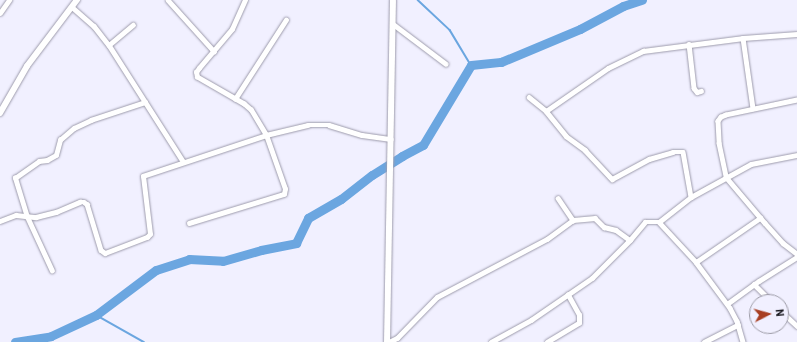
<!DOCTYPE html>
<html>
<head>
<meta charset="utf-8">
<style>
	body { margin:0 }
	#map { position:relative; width:797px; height:342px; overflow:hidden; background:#f1f0ff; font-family:Barlow,sans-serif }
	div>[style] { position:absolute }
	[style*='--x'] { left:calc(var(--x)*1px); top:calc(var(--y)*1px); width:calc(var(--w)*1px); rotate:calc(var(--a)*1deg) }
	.stream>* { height:1.5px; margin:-0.75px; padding:0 0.75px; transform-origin:0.75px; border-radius:0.75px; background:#6ba6e0 }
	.river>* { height:9px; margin:-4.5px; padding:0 4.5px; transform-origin:4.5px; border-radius:4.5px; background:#6ba6e0 }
	.roads { filter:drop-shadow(0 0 1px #9d9bac) drop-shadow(0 0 1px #9d9bac) }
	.street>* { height:4.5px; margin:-2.25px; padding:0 2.25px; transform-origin:2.25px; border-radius:2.25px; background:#fff }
	.secondary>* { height:6px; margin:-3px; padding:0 3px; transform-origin:3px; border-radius:3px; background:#fff }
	span { translate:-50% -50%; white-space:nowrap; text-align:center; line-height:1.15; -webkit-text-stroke:4px #f1f0ff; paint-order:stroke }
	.north { position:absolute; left:749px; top:294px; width:40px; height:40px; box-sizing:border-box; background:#f1f0ff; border:1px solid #9b9aa5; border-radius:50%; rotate:84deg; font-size:11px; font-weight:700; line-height:16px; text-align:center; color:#19191f }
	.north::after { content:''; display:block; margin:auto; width:14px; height:18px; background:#a83f23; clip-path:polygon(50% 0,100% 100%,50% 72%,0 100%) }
</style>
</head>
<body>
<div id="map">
	<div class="stream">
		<div style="--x:418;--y:0;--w:44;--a:43.2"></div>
		<div style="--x:450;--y:30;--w:41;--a:59"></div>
		<div style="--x:96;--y:315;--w:55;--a:29.4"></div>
	</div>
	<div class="river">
		<div style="--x:15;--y:342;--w:36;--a:-9"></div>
		<div style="--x:51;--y:336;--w:50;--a:-25"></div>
		<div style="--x:96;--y:315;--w:75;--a:-36.9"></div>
		<div style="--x:156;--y:270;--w:35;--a:-18"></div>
		<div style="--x:189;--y:259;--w:34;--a:3"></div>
		<div style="--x:223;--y:261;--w:40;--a:-16"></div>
		<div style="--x:261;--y:250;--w:36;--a:-11"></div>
		<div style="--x:296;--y:243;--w:28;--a:-64"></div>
		<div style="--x:308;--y:218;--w:38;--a:-30"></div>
		<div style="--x:341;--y:199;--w:39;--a:-38"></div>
		<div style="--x:372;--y:175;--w:36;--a:-32"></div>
		<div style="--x:402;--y:156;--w:24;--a:-28"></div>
		<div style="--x:423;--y:145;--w:93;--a:-59"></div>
		<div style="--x:471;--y:65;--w:30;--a:-6"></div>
		<div style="--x:501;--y:62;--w:86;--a:-22.7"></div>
		<div style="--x:580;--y:29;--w:49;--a:-28.1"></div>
		<div style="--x:623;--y:6;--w:20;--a:-18"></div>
	</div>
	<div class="roads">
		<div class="street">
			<div style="--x:168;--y:0;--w:69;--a:48"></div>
			<div style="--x:72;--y:7;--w:29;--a:41"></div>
			<div style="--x:94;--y:26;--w:24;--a:52"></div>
			<div style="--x:109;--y:45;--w:138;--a:57.5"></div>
			<div style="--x:0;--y:13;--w:16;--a:-55"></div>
			<div style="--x:393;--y:24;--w:66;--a:37"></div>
			<div style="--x:743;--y:38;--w:71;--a:81.9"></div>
			<div style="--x:689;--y:44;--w:44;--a:83.5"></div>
			<div style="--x:694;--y:88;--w:5;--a:53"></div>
			<div style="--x:697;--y:92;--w:4;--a:-14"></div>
			<div style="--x:109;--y:45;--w:31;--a:-40"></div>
			<div style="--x:529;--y:97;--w:22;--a:39"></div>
			<div style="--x:546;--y:111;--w:32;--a:51"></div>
			<div style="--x:566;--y:136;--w:24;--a:36"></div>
			<div style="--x:585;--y:150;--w:40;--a:47"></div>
			<div style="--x:612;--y:179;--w:42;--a:-28.4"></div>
			<div style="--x:649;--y:159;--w:25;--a:-16"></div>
			<div style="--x:673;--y:152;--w:10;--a:0"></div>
			<div style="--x:683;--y:152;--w:46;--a:79.9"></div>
			<div style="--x:235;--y:99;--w:94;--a:-57.2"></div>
			<div style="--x:797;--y:100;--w:73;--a:168.1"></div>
			<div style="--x:726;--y:115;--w:5;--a:158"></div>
			<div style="--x:721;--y:117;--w:5;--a:127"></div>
			<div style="--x:718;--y:121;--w:22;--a:87"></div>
			<div style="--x:719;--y:143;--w:35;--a:78"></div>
			<div style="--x:726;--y:177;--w:60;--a:49.7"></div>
			<div style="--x:765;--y:223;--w:27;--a:48"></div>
			<div style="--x:783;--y:243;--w:18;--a:38"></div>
			<div style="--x:546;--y:111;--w:75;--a:-34.7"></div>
			<div style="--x:608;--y:68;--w:39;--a:-26"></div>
			<div style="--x:643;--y:51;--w:101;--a:-7.4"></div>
			<div style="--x:743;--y:38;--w:54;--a:-4.2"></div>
			<div style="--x:558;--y:198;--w:27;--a:56"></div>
			<div style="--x:0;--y:221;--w:17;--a:-21"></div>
			<div style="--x:16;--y:215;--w:20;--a:6"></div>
			<div style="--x:36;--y:217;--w:21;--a:-14"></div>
			<div style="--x:56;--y:212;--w:26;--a:-23"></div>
			<div style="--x:80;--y:202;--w:4;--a:0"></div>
			<div style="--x:84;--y:202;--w:4;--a:34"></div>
			<div style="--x:87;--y:204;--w:48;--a:73.1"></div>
			<div style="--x:101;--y:250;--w:5;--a:37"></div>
			<div style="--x:105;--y:253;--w:45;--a:-20.9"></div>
			<div style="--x:147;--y:237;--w:4;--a:-45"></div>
			<div style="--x:150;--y:234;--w:58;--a:-96.9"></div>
			<div style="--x:143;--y:176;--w:130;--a:-18.4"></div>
			<div style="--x:266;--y:135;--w:43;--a:-13.4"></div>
			<div style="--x:308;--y:125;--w:21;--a:0"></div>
			<div style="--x:329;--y:125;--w:34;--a:17"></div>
			<div style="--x:362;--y:135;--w:29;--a:8"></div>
			<div style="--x:659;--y:222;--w:54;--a:47.2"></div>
			<div style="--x:696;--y:262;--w:57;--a:53.5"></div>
			<div style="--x:730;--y:308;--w:15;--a:62"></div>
			<div style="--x:737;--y:321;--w:22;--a:74"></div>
			<div style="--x:189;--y:223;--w:99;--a:-17"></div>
			<div style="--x:284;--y:194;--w:5;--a:-79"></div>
			<div style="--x:285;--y:189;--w:57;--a:-109.4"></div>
			<div style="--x:266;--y:135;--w:29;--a:-121"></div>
			<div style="--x:251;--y:110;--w:9;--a:-139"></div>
			<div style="--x:244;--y:104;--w:54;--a:-150.1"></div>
			<div style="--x:197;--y:77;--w:5;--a:-101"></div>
			<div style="--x:196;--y:72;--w:5;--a:-53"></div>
			<div style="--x:199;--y:68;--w:51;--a:-49.8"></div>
			<div style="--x:232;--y:29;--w:32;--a:-66"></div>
			<div style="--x:696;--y:262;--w:78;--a:-34.5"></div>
			<div style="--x:52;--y:271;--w:60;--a:-114.8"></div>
			<div style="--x:27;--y:217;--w:41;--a:-107.1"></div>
			<div style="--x:15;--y:178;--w:29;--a:-35"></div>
			<div style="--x:39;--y:161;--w:8;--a:-7"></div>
			<div style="--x:47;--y:160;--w:10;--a:-29"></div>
			<div style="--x:56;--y:155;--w:16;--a:-75"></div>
			<div style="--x:60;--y:140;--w:18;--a:-41"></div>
			<div style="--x:74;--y:128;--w:19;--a:-25"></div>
			<div style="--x:91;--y:120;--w:57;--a:-18.4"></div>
			<div style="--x:754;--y:284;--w:25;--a:45"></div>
			<div style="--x:727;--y:304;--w:39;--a:-36"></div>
			<div style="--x:759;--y:281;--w:45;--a:-32.3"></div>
			<div style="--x:781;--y:311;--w:22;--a:43"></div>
			<div style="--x:389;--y:342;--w:9;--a:-27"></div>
			<div style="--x:397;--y:338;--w:57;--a:-45.7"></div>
			<div style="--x:437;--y:297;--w:124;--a:-27.8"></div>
			<div style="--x:547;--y:239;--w:32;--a:-36"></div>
			<div style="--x:573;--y:220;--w:22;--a:-5"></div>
			<div style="--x:595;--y:218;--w:13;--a:45"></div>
			<div style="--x:604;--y:227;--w:12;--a:14"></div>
			<div style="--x:616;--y:230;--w:17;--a:36"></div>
			<div style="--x:491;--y:342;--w:46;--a:-28.8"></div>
			<div style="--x:531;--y:320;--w:74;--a:-34.5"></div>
			<div style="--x:592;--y:278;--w:54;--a:-45"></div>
			<div style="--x:630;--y:240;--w:23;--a:-50"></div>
			<div style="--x:645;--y:222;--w:14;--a:0"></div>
			<div style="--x:659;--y:222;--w:41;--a:-38"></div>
			<div style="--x:691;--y:197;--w:68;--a:-28.8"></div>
			<div style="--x:751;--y:164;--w:47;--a:-11.1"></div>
			<div style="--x:547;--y:342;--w:37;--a:-31"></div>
			<div style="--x:579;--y:323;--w:8;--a:-90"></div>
			<div style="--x:579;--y:315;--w:23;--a:-119"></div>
			<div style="--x:704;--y:342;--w:38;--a:-27"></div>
		</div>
		<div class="secondary">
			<div style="--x:0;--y:113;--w:54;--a:-60.1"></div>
			<div style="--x:27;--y:66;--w:83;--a:-52.9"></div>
			<div style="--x:387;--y:342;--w:342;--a:-89"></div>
		</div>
	</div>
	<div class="north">N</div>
</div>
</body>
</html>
